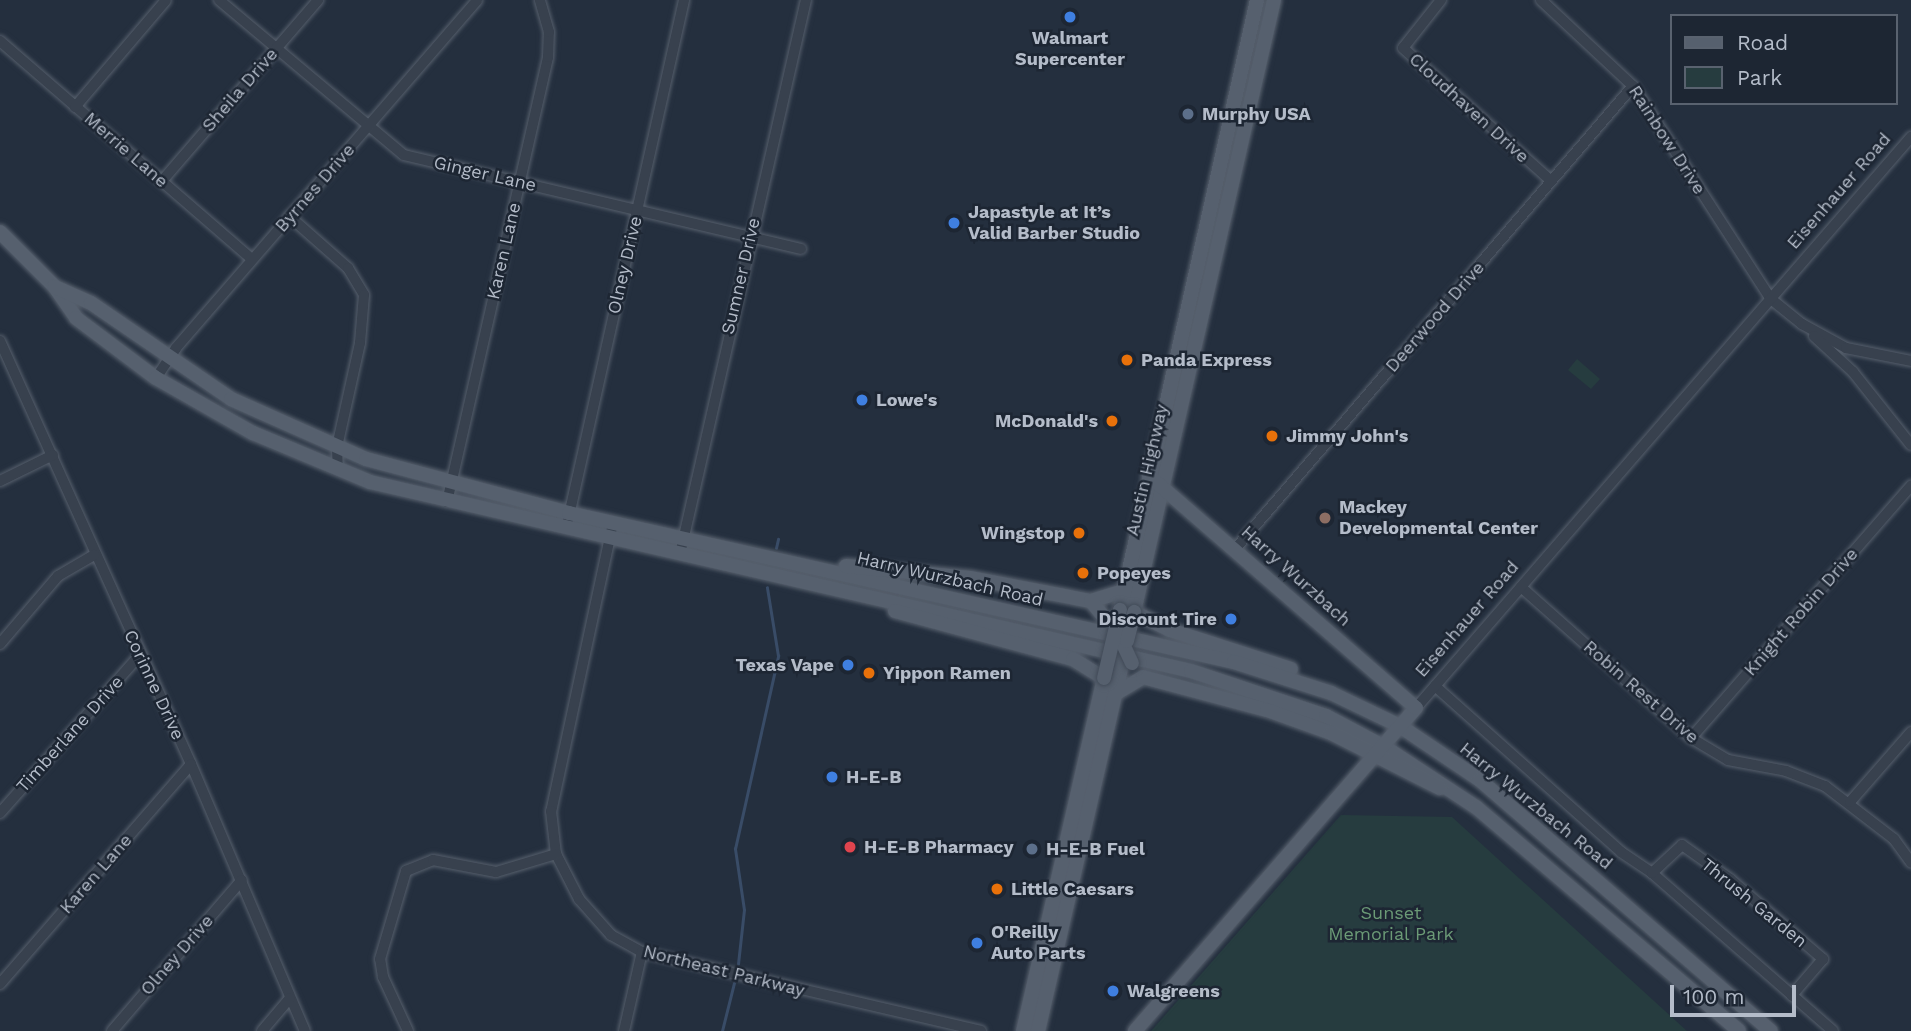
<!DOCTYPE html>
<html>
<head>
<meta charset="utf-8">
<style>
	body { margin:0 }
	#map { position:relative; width:1911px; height:1031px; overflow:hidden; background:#242f3e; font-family:"Work Sans",sans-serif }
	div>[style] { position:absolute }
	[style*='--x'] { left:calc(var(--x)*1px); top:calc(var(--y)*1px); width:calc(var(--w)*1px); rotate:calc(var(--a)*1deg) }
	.green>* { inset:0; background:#263c3f }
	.stream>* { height:2.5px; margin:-1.25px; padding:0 1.25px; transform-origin:1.25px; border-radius:1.25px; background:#394c67 }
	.roads { filter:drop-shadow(0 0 2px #565f6c) drop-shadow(0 0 2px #565f6c) }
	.minor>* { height:10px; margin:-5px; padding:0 5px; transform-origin:5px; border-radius:5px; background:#38414e }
	.major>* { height:14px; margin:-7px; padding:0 7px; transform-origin:7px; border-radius:7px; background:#56606e }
	.bridges { filter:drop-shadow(0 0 2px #414a57) drop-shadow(0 0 2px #414a57) }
	.major-bridge>* { height:14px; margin:-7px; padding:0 7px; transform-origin:7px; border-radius:7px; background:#56606e }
	.dots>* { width:19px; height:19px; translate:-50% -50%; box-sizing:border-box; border:4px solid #1d2633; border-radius:50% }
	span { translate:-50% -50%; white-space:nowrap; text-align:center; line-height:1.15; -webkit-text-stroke:5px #1d2633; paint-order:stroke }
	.poi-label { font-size:18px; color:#b4bcc9; font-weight:700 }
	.left { translate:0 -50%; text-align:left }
	.right { translate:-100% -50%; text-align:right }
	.street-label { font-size:18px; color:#b4bcc9 }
	.park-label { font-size:18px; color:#6b9a76 }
	.legend { position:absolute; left:1670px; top:14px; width:228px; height:91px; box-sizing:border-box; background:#1d2633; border:2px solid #59626f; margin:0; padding:9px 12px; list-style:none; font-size:21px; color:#b4bcc9 }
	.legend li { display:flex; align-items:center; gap:14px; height:35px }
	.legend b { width:35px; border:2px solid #59626f }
	.scale { position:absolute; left:1670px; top:985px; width:126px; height:32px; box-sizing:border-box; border:4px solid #b4bcc9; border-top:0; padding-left:9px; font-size:21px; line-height:24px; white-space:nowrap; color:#b4bcc9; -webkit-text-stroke:5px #1d2633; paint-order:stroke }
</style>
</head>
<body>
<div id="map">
	<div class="green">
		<div style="clip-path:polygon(1577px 359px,1600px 379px,1591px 389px,1568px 370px)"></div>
		<div style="clip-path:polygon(1341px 815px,1452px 817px,1687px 1031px,1151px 1031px)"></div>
	</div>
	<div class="stream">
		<div style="--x:776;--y:548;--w:9;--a:-77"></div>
		<div style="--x:738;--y:964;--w:54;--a:-83.7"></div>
		<div style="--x:744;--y:910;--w:62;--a:-98.4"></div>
		<div style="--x:735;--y:849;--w:198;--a:-77.4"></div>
		<div style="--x:778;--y:656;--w:69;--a:-99.2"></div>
		<div style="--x:722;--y:1031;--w:49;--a:-76"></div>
	</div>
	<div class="roads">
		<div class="minor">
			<div style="--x:219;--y:0;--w:241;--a:40"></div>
			<div style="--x:404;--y:155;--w:408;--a:13.3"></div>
			<div style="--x:1441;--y:0;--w:61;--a:128.4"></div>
			<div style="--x:1403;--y:48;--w:199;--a:41.9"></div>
			<div style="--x:1541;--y:0;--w:126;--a:43.1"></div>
			<div style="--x:1633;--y:86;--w:254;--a:57.1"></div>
			<div style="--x:1771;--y:299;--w:40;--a:39"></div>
			<div style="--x:1802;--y:324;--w:50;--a:28.6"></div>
			<div style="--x:1846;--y:348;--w:66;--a:11.3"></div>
			<div style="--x:0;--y:41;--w:333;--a:40.9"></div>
			<div style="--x:75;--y:107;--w:140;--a:-49.6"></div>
			<div style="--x:162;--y:181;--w:239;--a:-49.2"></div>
			<div style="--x:289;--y:216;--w:79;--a:41.4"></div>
			<div style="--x:348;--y:268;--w:31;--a:59"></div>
			<div style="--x:364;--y:295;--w:48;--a:94.8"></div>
			<div style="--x:360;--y:343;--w:107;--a:102.5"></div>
			<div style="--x:337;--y:447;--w:23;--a:88"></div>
			<div style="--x:1814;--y:336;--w:53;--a:42.7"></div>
			<div style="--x:1853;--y:372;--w:93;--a:51.5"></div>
			<div style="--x:0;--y:341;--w:464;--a:65.7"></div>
			<div style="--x:191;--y:764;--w:290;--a:66.9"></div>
			<div style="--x:156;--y:378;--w:36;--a:-56"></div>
			<div style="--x:176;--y:348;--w:460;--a:-49.1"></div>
			<div style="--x:0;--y:481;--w:59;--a:-26.1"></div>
			<div style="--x:447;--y:502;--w:456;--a:-77.2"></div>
			<div style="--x:548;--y:57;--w:25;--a:-88"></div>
			<div style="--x:549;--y:32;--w:33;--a:-106"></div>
			<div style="--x:568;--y:520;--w:533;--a:-77.42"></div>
			<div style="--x:613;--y:523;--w:295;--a:102.1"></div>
			<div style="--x:551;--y:811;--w:43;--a:83.4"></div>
			<div style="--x:556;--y:854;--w:51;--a:62.9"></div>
			<div style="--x:579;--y:899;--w:48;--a:48.4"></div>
			<div style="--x:611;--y:935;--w:35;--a:29"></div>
			<div style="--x:642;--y:952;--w:348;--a:13.1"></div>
			<div style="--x:1236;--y:548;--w:609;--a:-49.33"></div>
			<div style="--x:680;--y:554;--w:568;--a:-77.19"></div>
			<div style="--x:1521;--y:587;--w:227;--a:41.6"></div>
			<div style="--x:1691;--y:738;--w:43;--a:30.7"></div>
			<div style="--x:1728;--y:760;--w:59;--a:10.7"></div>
			<div style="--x:1786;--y:771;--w:42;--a:21"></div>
			<div style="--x:1825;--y:786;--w:87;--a:37.5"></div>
			<div style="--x:1894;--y:839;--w:29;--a:54"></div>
			<div style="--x:0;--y:644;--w:89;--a:-49.5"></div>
			<div style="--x:58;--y:576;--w:42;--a:-30.3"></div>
			<div style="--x:1435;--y:686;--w:249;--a:41.7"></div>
			<div style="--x:1621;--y:852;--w:37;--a:34"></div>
			<div style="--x:1652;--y:873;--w:240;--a:41.1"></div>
			<div style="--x:1416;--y:708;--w:756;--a:-49.08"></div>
			<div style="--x:1691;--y:738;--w:335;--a:-48.9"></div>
			<div style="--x:1850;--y:802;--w:93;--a:-48.9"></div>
			<div style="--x:0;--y:813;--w:210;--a:-48.5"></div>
			<div style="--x:1652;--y:873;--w:41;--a:-43"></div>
			<div style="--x:1682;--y:845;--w:59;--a:35.3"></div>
			<div style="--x:1730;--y:879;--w:123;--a:40.7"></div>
			<div style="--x:1823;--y:959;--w:48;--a:130.7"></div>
			<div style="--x:0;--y:984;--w:291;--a:-49"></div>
			<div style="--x:112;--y:1031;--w:199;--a:-49.3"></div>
			<div style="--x:262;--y:1031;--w:43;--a:-49.7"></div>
			<div style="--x:408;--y:1031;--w:60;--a:-114.8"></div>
			<div style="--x:383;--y:977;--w:18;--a:-99"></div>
			<div style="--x:380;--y:959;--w:92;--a:-73.5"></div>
			<div style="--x:406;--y:871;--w:29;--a:-22"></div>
			<div style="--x:433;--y:860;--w:64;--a:10.8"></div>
			<div style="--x:496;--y:872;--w:63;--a:-16.7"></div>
			<div style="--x:624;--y:1031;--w:81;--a:-77.2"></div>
		</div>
		<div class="major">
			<div style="--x:1274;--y:0;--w:628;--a:102.89"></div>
			<div style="--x:1134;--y:612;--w:40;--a:26.6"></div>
			<div style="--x:1170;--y:630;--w:127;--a:17.9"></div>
			<div style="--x:0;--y:232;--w:76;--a:45"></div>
			<div style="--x:54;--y:286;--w:39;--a:55"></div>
			<div style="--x:76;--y:318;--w:100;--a:36.9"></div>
			<div style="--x:156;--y:378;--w:112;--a:29.6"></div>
			<div style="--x:253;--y:433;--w:127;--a:22.7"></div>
			<div style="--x:370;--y:482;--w:842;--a:12.96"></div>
			<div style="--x:1191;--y:671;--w:142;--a:18.4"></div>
			<div style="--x:1326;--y:716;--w:64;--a:27.8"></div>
			<div style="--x:1383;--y:746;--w:111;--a:33.3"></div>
			<div style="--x:1476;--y:807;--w:345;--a:40.4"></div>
			<div style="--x:55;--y:287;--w:39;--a:24"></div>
			<div style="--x:91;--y:303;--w:170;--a:34.4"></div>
			<div style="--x:231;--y:399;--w:148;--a:24"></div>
			<div style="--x:366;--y:459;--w:210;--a:14.9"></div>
			<div style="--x:569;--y:513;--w:681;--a:12.63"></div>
			<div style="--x:1234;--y:662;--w:102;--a:17.7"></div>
			<div style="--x:1331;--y:693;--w:76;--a:25.6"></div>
			<div style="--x:1400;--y:726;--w:97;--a:34"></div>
			<div style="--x:1480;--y:780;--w:384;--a:40.8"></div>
			<div style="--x:846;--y:566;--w:125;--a:5.5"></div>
			<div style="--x:970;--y:578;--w:123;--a:10.8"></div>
			<div style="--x:1091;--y:601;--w:34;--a:-17"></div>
			<div style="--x:1091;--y:601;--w:22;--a:51"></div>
			<div style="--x:1120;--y:610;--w:625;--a:-77.34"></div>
			<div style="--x:895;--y:611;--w:184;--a:15.1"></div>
			<div style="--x:1073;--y:659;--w:36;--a:32"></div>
			<div style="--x:1104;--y:678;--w:362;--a:102.9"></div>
			<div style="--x:1115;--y:694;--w:33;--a:-31"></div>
			<div style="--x:1143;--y:677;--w:128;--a:14.9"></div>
			<div style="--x:1267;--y:710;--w:68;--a:19.8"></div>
			<div style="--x:1331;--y:733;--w:122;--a:26.8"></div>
			<div style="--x:1038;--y:1031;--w:382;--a:-77.1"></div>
			<div style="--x:1135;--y:1031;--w:428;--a:-49"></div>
			<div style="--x:1416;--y:708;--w:354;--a:-139"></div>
		</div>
	</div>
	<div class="bridges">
		<div class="major-bridge">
			<div style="--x:1121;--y:621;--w:23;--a:85"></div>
			<div style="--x:1123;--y:644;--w:21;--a:65"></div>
			<div style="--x:1127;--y:641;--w:30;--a:-76"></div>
			<div style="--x:1104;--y:678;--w:70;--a:-76.8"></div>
		</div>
	</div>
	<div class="dots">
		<div style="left:1070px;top:17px;background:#3f7fe0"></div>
		<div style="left:1188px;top:114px;background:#5c6f8a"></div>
		<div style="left:954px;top:223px;background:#3f7fe0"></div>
		<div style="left:1127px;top:360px;background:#e8710a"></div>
		<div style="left:862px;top:400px;background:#3f7fe0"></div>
		<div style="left:1112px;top:421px;background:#e8710a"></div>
		<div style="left:1272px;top:436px;background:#e8710a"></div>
		<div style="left:1325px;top:518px;background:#8d6e63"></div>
		<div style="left:1079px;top:533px;background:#e8710a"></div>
		<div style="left:1083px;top:573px;background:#e8710a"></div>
		<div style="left:1231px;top:619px;background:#3f7fe0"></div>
		<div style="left:848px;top:665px;background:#3f7fe0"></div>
		<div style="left:869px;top:673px;background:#e8710a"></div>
		<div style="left:832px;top:777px;background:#3f7fe0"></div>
		<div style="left:850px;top:847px;background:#e0444e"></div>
		<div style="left:1032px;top:849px;background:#5c6f8a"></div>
		<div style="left:997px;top:889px;background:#e8710a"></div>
		<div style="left:977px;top:943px;background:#3f7fe0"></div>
		<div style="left:1113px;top:991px;background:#3f7fe0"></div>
	</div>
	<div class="poi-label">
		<span style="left:1070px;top:49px">Walmart<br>Supercenter</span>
		<span class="left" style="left:1202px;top:114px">Murphy USA</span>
		<span class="left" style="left:968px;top:223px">Japastyle at It’s<br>Valid Barber Studio</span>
		<span class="left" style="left:1141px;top:360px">Panda Express</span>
		<span class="left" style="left:876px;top:400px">Lowe's</span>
		<span class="right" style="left:1098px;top:421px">McDonald's</span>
		<span class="left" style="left:1286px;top:436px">Jimmy John's</span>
		<span class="left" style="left:1339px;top:518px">Mackey<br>Developmental Center</span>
		<span class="right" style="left:1065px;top:533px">Wingstop</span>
		<span class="left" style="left:1097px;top:573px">Popeyes</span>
		<span class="right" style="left:1217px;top:619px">Discount Tire</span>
		<span class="right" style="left:834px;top:665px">Texas Vape</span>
		<span class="left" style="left:883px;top:673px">Yippon Ramen</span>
		<span class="left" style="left:846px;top:777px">H-E-B</span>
		<span class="left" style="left:864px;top:847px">H-E-B Pharmacy</span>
		<span class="left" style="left:1046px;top:849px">H-E-B Fuel</span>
		<span class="left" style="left:1011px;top:889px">Little Caesars</span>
		<span class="left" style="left:991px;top:943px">O'Reilly<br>Auto Parts</span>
		<span class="left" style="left:1127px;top:991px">Walgreens</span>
	</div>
	<div class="street-label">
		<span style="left:240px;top:90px;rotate:-49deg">Sheila Drive</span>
		<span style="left:1469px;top:108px;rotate:42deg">Cloudhaven Drive</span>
		<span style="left:1667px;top:140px;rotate:57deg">Rainbow Drive</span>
		<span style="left:126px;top:150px;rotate:41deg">Merrie Lane</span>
		<span style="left:485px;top:174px;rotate:13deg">Ginger Lane</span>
		<span style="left:315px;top:188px;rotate:-49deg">Byrnes Drive</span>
		<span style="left:1839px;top:191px;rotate:-49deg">Eisenhauer Road</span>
		<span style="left:504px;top:251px;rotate:-77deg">Karen Lane</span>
		<span style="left:625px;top:265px;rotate:-77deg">Olney Drive</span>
		<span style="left:741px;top:276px;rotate:-77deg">Sumner Drive</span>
		<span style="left:1435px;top:317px;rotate:-49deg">Deerwood Drive</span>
		<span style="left:1147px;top:470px;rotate:-77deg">Austin Highway</span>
		<span style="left:1296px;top:576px;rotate:42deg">Harry Wurzbach</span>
		<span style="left:950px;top:579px;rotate:13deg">Harry Wurzbach Road</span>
		<span style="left:1801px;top:612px;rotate:-49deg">Knight Robin Drive</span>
		<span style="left:1467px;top:619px;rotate:-49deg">Eisenhauer Road</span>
		<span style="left:154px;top:685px;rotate:65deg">Corinne Drive</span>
		<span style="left:1641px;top:692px;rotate:41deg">Robin Rest Drive</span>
		<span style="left:70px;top:734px;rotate:-48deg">Timberlane Drive</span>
		<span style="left:1536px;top:806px;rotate:39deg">Harry Wurzbach Road</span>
		<span style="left:96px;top:874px;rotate:-49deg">Karen Lane</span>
		<span style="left:1754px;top:903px;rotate:39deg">Thrush Garden</span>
		<span style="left:177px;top:955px;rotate:-49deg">Olney Drive</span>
		<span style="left:724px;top:971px;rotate:14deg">Northeast Parkway</span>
	</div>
	<div class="park-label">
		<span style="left:1391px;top:924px">Sunset<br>Memorial Park</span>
	</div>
	<ul class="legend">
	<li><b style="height:9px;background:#56606e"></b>Road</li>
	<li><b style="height:19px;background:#263c3f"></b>Park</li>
	</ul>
	<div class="scale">100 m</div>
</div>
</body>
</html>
